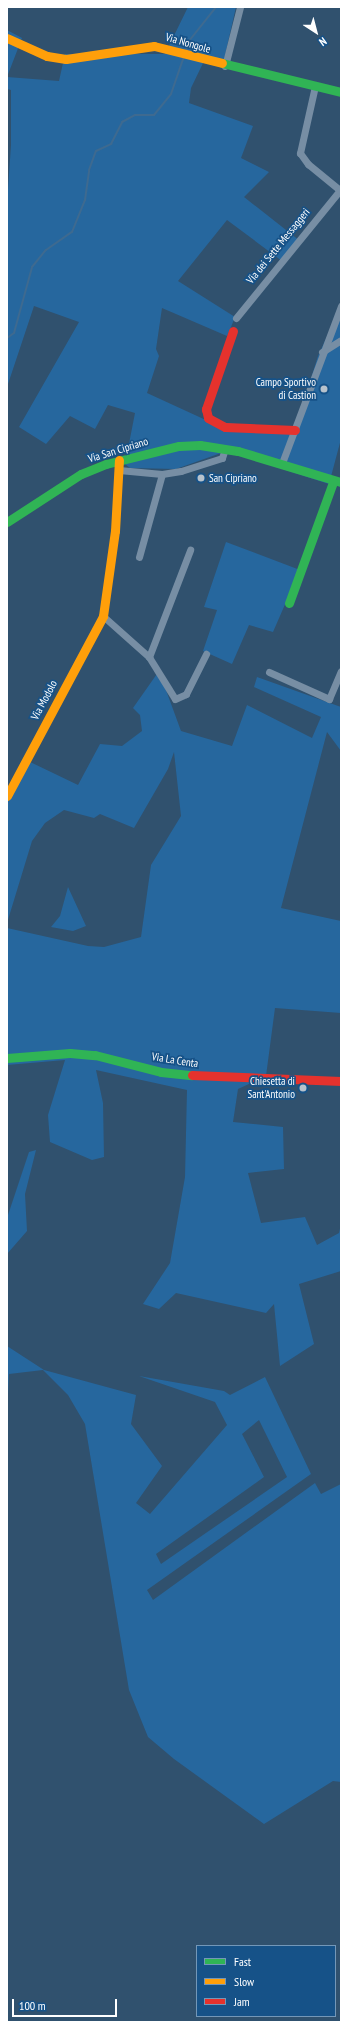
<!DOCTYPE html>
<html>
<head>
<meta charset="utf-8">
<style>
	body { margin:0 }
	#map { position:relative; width:348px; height:2029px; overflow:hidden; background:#30516e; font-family:"PT Sans Narrow",sans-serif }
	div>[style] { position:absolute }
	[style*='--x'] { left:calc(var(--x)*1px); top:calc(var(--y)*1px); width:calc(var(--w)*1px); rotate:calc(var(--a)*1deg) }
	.green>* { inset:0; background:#26679e }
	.stream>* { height:2px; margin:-1px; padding:0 1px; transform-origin:1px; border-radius:1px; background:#3e6a90 }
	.street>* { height:7px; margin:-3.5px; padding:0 3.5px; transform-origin:3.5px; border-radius:3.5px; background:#778ea4 }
	.fast>* { height:9px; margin:-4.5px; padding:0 4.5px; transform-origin:4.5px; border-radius:4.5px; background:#30b455 }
	.slow>* { height:9px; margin:-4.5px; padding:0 4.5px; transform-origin:4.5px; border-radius:4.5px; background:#ff9f0a }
	.jam>* { height:9px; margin:-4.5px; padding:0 4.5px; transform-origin:4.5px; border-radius:4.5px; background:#e5322d }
	.dots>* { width:11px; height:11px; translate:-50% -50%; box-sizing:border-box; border:2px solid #165288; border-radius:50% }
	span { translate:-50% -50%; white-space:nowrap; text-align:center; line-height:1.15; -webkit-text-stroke:3.5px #165288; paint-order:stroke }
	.street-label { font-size:11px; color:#fff }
	.poi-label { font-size:11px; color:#fff }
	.right { translate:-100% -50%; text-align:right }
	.left { translate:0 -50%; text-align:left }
	.frame { position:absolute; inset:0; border:8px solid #fff; pointer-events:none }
	.legend { position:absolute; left:196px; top:1945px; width:140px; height:72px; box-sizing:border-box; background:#165288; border:1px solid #7397b8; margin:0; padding:5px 7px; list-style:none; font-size:12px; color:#fff }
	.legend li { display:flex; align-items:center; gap:8px; height:20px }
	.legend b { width:20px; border:1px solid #7397b8 }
	.north { position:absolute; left:296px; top:12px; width:40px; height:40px; -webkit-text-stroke:3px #165288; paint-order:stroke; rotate:144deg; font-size:11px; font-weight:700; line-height:16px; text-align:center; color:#fff }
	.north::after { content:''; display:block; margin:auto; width:14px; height:18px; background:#fff; clip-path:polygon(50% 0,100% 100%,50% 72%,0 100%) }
	.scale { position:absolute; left:12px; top:1999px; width:105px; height:18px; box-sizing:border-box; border:2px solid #fff; border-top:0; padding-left:5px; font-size:12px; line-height:14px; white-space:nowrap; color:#fff; -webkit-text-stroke:3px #165288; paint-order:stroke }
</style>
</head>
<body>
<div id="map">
	<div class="green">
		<div style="clip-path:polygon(188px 7px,236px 7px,223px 64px,205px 59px,191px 88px,189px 103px,253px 126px,241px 158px,269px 172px,244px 197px,300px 241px,282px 261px,227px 220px,178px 281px,235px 317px,229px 332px,227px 336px,162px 308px,156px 349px,159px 356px,147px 393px,208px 421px,295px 430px,318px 356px,341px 306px,341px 439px,329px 484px,242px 456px,221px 453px,176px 469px,130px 468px,125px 464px,135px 413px,108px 405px,95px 429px,70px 416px,46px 444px,19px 427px,79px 322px,34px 306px,7px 387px,7px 204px,11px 145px,11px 90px,7px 89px,7px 30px,22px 38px,7px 77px,59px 81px,65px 54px,165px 54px)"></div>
		<div style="clip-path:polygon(226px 542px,300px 570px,273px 632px,249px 625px,232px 664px,203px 651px,217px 610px,204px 607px)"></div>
		<div style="clip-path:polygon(159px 671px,181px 731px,232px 746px,247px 705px,312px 738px,321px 717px,254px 687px,257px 677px,341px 707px,341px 751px,327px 732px,281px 908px,341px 921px,341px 1013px,275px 1008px,266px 1076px,238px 1089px,233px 1122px,283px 1127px,284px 1169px,248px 1173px,261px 1223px,305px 1217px,317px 1245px,339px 1233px,341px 1224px,341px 1271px,299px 1284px,314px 1344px,280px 1366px,274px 1304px,266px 1313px,176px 1293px,159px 1309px,143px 1304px,170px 1263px,185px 1177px,187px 1090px,96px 1070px,103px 1103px,104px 1157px,92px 1160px,50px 1142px,48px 1115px,65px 1060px,7px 1065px,7px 928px,88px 946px,104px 947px,141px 937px,151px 865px,181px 816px,174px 752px,168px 769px,134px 828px,100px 814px,94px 818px,64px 810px,45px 823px,32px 841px,7px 923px,7px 796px,26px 760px,78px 785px,100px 744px,122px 746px,142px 731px,140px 715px,133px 708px)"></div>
		<div style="clip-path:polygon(68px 887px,86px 926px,73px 931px,51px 927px,60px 916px)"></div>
		<div style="clip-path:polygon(36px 1150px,25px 1194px,27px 1231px,7px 1254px,7px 1218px,29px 1152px)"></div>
		<div style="clip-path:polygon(evenodd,7px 1346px,44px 1370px,136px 1395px,131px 1424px,162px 1466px,136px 1503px,150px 1514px,227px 1425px,215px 1402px,139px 1376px,224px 1391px,230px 1395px,265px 1377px,311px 1474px,147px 1590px,153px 1600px,315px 1483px,321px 1494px,341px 1484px,341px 1782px,333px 1781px,264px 1824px,174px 1759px,148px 1737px,129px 1690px,85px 1424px,68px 1395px,43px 1370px,9px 1374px,7px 1415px,7px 1346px,259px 1420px,287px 1477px,161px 1564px,156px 1554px,264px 1477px,242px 1434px,259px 1420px)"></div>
	</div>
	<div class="stream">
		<div style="--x:186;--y:51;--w:10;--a:-73"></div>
		<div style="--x:189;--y:41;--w:43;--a:-51.5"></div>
		<div style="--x:7;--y:338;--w:9;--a:-36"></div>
		<div style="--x:14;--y:333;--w:68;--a:-74.7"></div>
		<div style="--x:32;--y:267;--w:22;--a:-51"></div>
		<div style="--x:46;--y:250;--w:32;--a:-35"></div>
		<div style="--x:72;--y:232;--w:35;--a:-68"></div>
		<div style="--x:85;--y:200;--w:30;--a:-82"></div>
		<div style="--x:89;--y:170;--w:20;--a:-70"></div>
		<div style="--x:96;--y:151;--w:17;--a:-25"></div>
		<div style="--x:111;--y:144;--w:25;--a:-63"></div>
		<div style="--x:122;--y:122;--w:15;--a:-28"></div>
		<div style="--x:135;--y:115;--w:19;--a:0"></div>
		<div style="--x:154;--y:115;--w:27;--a:-51"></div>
		<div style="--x:171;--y:94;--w:39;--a:-71"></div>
	</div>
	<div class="street">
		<div style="--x:225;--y:66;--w:61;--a:-75.7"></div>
		<div style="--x:315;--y:86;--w:69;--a:102.6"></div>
		<div style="--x:300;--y:153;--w:14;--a:54"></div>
		<div style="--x:308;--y:164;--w:43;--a:39.3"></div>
		<div style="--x:236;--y:318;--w:165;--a:-50.9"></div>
		<div style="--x:322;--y:352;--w:22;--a:-32"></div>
		<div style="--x:282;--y:463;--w:168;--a:-69.4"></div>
		<div style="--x:119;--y:470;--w:43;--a:5.3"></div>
		<div style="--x:162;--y:474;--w:19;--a:-9"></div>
		<div style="--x:181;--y:471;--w:43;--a:-17.6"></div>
		<div style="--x:222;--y:458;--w:9;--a:-72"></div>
		<div style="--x:139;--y:557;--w:86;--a:-74.5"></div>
		<div style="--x:103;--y:616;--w:62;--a:41.7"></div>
		<div style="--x:149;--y:657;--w:49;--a:58.2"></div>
		<div style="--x:175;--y:699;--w:12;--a:-24"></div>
		<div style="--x:186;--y:694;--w:45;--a:-63.4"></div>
		<div style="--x:149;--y:657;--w:115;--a:-69"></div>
		<div style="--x:269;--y:672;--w:66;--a:24.2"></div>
		<div style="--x:329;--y:699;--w:30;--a:-67"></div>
	</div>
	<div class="fast">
		<div style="--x:222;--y:63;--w:122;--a:13.7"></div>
		<div style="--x:7;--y:522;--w:88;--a:-33"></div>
		<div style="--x:81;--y:474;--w:27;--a:-22"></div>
		<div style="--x:106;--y:464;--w:75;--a:-13.9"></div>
		<div style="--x:179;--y:446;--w:21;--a:-3"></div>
		<div style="--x:200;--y:445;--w:38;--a:9"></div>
		<div style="--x:238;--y:451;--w:108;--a:16.8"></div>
		<div style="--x:289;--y:603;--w:129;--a:-70"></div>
		<div style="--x:7;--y:1058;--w:63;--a:-4.5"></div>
		<div style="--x:70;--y:1053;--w:25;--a:5"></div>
		<div style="--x:95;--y:1055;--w:68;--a:14.4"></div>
		<div style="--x:161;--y:1072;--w:31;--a:6"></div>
	</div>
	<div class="slow">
		<div style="--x:7;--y:38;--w:44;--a:24.2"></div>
		<div style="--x:47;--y:56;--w:19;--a:9"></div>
		<div style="--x:66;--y:59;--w:89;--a:-8.4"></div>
		<div style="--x:154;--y:46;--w:70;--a:14"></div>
		<div style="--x:7;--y:796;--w:204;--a:-61.9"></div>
		<div style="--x:103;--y:616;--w:86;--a:-82"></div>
		<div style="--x:115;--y:531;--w:71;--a:-86.8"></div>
	</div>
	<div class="jam">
		<div style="--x:233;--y:331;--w:83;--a:109.1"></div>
		<div style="--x:206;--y:409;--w:9;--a:77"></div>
		<div style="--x:208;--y:418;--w:19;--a:28"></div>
		<div style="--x:225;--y:427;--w:70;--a:2.5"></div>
		<div style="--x:192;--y:1075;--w:149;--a:2.3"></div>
	</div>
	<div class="dots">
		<div style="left:324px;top:389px;background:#b7c2cc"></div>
		<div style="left:201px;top:478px;background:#b7c2cc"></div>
		<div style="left:303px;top:1088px;background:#b7c2cc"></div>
	</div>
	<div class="street-label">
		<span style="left:188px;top:43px;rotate:16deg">Via Nongole</span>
		<span style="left:278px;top:246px;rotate:-51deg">Via dei Sette Messaggeri</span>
		<span style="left:118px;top:450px;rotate:-17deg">Via San Cipriano</span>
		<span style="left:44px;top:700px;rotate:-62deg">Via Modolo</span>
		<span style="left:175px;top:1060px;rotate:9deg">Via La Centa</span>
	</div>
	<div class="poi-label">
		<span class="right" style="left:316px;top:389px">Campo Sportivo<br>di Castion</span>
		<span class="left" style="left:209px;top:478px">San Cipriano</span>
		<span class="right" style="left:295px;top:1088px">Chiesetta di<br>Sant'Antonio</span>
	</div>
	<div class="frame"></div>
	<ul class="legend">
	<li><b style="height:5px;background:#30b455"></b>Fast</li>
	<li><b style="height:5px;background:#ff9f0a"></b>Slow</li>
	<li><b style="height:5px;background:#e5322d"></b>Jam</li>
	</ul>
	<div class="north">N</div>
	<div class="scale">100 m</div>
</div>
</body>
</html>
